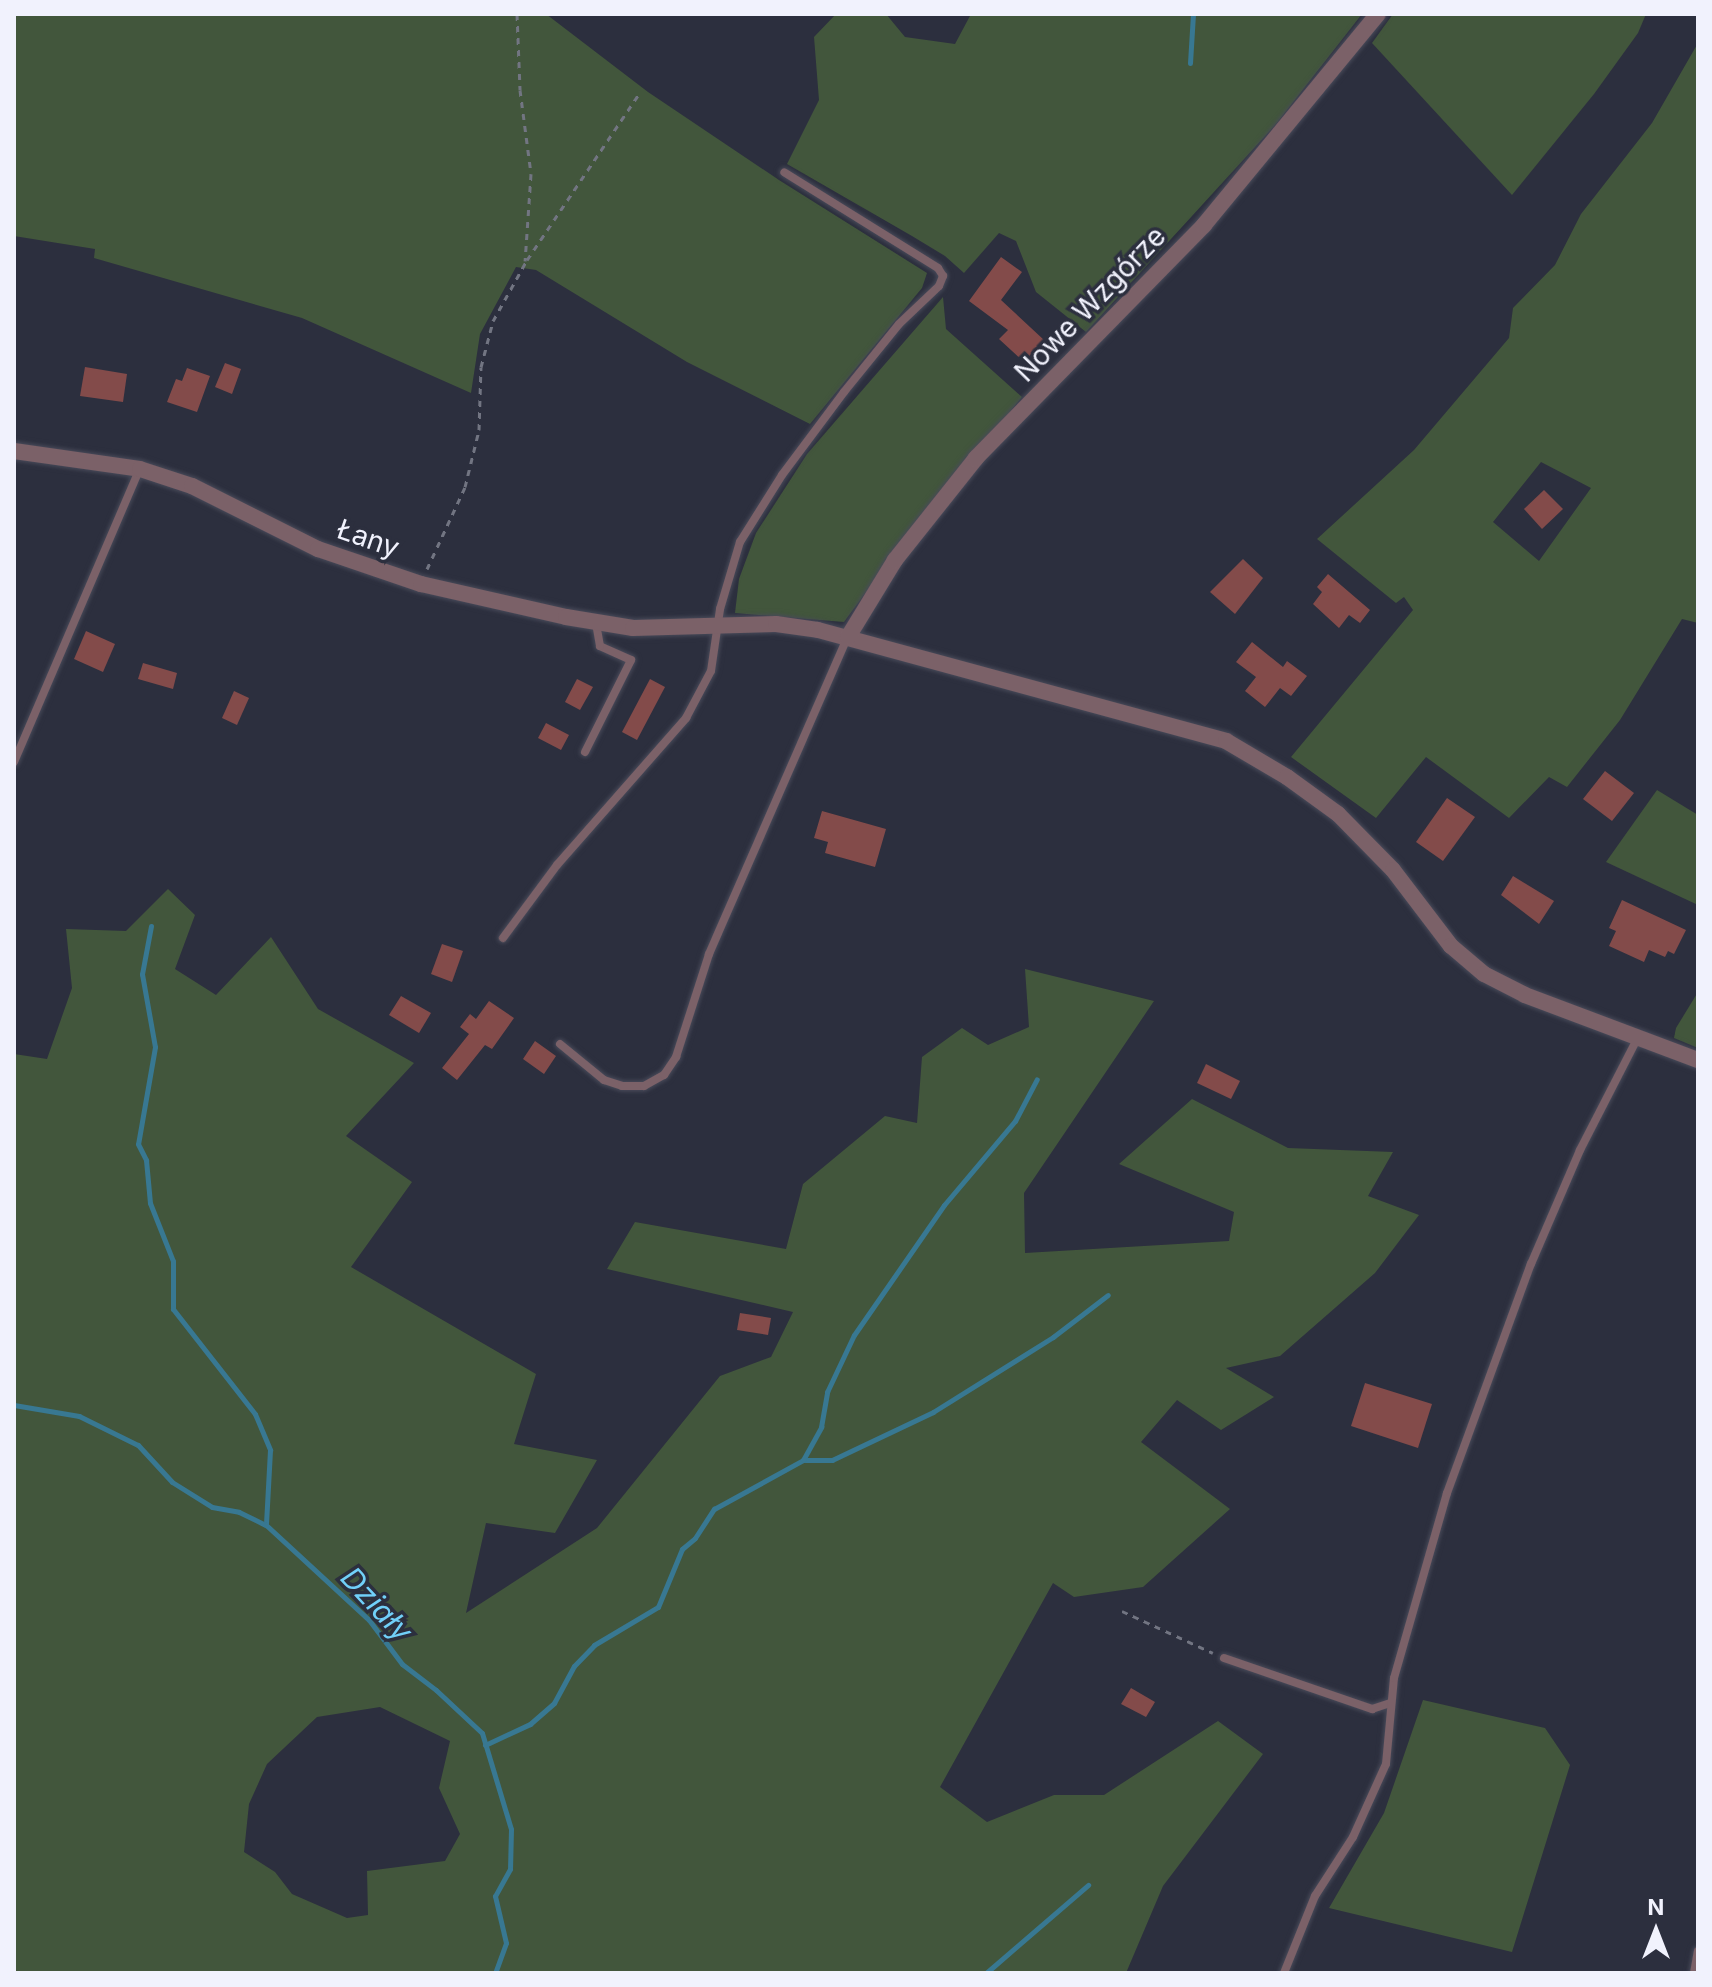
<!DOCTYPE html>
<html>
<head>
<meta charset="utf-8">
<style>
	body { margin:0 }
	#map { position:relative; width:1712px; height:1987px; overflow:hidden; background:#2c2f3e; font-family:Inter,sans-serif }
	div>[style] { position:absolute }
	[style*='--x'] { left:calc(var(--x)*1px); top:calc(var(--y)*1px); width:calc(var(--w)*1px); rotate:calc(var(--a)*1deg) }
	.green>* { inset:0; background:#42563c }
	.stream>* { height:5px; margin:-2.5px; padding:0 2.5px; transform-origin:2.5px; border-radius:2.5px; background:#387892 }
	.building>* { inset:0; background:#834b4a }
	.path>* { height:3px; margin-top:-1.5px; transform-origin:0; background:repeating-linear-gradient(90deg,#727582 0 6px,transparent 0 12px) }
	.roads { filter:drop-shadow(0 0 2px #484a59) drop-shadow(0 0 2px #484a59) }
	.lane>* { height:8px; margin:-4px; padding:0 4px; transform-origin:4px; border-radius:4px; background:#7b6168 }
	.street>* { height:16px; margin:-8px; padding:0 8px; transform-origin:8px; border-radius:8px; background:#7b6168 }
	span { translate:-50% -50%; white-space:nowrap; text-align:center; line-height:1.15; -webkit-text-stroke:7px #2c2f3e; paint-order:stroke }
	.street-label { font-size:28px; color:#f1f2fd }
	.water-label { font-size:30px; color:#71d0f9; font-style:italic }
	.frame { position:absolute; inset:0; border:16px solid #f1f2fd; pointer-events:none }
	.north { position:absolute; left:1616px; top:1891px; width:80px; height:80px; -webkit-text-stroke:6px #2c2f3e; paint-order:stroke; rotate:0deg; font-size:22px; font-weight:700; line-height:32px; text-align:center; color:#f1f2fd }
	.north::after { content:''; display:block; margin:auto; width:28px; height:36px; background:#f1f2fd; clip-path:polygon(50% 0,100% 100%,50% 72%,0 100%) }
</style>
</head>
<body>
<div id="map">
	<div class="green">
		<div style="clip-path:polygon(14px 14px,546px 14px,648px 92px,779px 180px,927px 273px,922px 288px,810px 424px,687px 362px,536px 270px,516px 267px,480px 334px,471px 393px,302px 318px,94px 258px,95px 249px,14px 236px)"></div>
		<div style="clip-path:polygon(836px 14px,886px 14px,905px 37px,955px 44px,971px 14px,1362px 14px,1276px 124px,1086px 332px,1036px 292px,1016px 241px,999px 233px,964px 273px,945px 256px,912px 236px,787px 164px,819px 100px,814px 37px)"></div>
		<div style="clip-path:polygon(1393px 14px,1646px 14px,1638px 33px,1594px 94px,1512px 195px,1372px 43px)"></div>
		<div style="clip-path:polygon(evenodd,1698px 43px,1698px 623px,1682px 619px,1620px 720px,1567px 787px,1549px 777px,1509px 818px,1426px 757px,1376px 818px,1291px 757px,1413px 610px,1404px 597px,1396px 603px,1317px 539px,1414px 450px,1509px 338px,1513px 308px,1555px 265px,1581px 214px,1652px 123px,1698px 43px,1541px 462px,1591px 488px,1539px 561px,1493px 522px,1541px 462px)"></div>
		<div style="clip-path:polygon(943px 297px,946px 329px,1022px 397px,903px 542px,844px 622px,735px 613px,739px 579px,756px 533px,807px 454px)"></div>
		<div style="clip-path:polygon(1657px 790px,1698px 815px,1698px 905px,1606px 862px)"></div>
		<div style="clip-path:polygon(evenodd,168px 889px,195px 915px,175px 969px,216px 995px,271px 937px,318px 1009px,414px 1063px,346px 1136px,412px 1182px,351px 1267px,536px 1374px,514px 1444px,597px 1460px,555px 1533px,486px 1523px,466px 1613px,597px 1528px,720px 1376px,771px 1357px,793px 1312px,607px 1269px,635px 1222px,786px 1249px,803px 1184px,885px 1116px,917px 1123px,922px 1057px,962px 1028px,988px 1045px,1029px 1027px,1025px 969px,1154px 1001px,1024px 1193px,1025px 1253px,1229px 1241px,1234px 1212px,1119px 1164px,1192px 1099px,1288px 1148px,1393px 1152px,1368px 1196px,1419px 1215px,1375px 1273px,1280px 1356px,1226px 1368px,1274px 1397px,1221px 1430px,1177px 1400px,1141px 1442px,1230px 1509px,1143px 1587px,1074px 1597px,1053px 1583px,940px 1787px,987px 1822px,1054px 1795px,1104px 1795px,1218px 1721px,1263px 1754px,1163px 1886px,1126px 1973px,14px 1973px,14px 1054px,47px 1059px,72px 988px,66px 929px,126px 931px,168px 889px,380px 1707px,450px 1741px,439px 1788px,460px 1834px,445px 1861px,367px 1871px,368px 1915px,347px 1918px,292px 1894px,275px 1872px,244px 1852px,249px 1804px,267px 1764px,317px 1717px,380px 1707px)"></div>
		<div style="clip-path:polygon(1698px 992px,1698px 1048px,1674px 1038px,1676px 1028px)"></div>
		<div style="clip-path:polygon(1423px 1700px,1545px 1728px,1570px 1765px,1512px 1952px,1329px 1908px,1384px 1813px)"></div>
	</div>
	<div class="stream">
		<div style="--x:1190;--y:63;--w:49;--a:-86.5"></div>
		<div style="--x:151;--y:926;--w:49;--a:100.6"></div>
		<div style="--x:142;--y:974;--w:74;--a:79.9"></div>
		<div style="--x:155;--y:1047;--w:98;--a:99.9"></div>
		<div style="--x:138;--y:1144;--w:18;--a:63"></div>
		<div style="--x:146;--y:1160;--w:43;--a:84.7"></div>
		<div style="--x:150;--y:1203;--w:62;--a:68.4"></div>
		<div style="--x:173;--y:1261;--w:48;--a:90"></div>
		<div style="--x:173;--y:1309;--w:133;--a:52"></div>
		<div style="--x:255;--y:1414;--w:39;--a:67"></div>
		<div style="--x:270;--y:1450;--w:75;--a:93.1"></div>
		<div style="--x:14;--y:1405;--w:66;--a:9.6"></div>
		<div style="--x:79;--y:1416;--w:66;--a:26.2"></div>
		<div style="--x:138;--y:1445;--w:50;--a:47.4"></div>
		<div style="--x:172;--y:1482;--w:47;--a:32"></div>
		<div style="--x:212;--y:1507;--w:27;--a:10"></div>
		<div style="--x:239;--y:1512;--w:30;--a:26"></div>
		<div style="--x:266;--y:1525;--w:140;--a:42.7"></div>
		<div style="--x:369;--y:1620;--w:55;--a:53.1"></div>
		<div style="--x:402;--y:1664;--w:43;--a:37.4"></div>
		<div style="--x:436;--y:1690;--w:63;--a:43.1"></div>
		<div style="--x:482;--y:1733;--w:100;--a:73.2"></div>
		<div style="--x:511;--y:1829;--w:40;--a:91.4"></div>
		<div style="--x:510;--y:1869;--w:31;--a:119"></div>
		<div style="--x:495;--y:1896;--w:48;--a:76.8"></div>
		<div style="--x:506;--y:1943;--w:32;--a:110"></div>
		<div style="--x:803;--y:1460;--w:29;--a:0"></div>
		<div style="--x:832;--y:1460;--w:112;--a:-25.4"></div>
		<div style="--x:933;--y:1412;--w:142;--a:-32"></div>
		<div style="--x:1053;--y:1337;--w:69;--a:-37.4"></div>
		<div style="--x:485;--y:1745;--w:50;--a:-25"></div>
		<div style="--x:530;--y:1724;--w:32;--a:-41"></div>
		<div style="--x:554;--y:1703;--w:42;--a:-61.6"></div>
		<div style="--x:574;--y:1666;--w:29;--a:-46"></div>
		<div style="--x:594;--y:1645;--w:74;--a:-30.7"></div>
		<div style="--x:658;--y:1607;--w:63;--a:-67.5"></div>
		<div style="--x:682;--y:1549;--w:17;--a:-40"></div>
		<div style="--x:695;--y:1538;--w:35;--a:-57"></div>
		<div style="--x:714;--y:1509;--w:102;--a:-28.8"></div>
		<div style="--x:803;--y:1460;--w:38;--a:-61"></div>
		<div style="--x:821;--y:1427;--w:36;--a:-80"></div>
		<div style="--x:827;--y:1392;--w:63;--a:-64.7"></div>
		<div style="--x:854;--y:1335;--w:158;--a:-55.3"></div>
		<div style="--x:944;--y:1205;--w:110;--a:-49.8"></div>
		<div style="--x:1015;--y:1121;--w:47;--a:-62.4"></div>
		<div style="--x:986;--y:1973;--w:135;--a:-40.8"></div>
	</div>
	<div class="building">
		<div style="clip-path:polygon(1001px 257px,1022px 272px,1001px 300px,1044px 340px,1024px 362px,999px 339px,1008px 330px,969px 301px)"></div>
		<div style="clip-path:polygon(225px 363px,241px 369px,232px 394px,215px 387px)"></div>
		<div style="clip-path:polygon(85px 367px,127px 374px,123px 402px,80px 396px)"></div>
		<div style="clip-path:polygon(187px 368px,210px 376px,197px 412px,167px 402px,176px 379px,182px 381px)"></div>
		<div style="clip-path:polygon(1544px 490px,1563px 509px,1542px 529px,1524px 509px)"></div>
		<div style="clip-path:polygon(1243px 559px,1263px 578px,1235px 614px,1210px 592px)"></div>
		<div style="clip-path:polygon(1328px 574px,1370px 610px,1360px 623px,1349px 615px,1339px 628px,1313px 604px,1322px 592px,1317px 587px)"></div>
		<div style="clip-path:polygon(86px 631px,115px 644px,103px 672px,74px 659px)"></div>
		<div style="clip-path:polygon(1252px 642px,1283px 667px,1287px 661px,1307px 676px,1291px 696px,1280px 688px,1265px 707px,1245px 691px,1256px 677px,1236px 662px)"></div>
		<div style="clip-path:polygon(143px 663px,177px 673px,173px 689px,138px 679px)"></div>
		<div style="clip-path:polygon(577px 679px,593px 687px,580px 710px,565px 702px)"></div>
		<div style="clip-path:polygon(650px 679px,665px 687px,637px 740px,622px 732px)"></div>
		<div style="clip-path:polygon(234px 691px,249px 698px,237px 725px,222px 718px)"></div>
		<div style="clip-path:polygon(546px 723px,569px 735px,561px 750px,538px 738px)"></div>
		<div style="clip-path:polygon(1605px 771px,1634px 793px,1612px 821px,1583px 799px)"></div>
		<div style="clip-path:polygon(1447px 798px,1475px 817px,1443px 861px,1416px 842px)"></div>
		<div style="clip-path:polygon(822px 811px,886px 829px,875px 867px,825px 853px,828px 842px,814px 838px)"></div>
		<div style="clip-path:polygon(1513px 876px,1554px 901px,1539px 924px,1501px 895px)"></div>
		<div style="clip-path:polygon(1622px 900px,1686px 930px,1674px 954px,1668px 951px,1665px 957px,1649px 950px,1644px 962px,1609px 946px,1616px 931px,1609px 928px)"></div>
		<div style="clip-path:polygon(442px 944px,463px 951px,452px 982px,431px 974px)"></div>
		<div style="clip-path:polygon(401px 996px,431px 1013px,419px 1033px,389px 1015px)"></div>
		<div style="clip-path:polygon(489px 1001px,514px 1018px,492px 1049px,485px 1045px,457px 1080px,442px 1068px,469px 1034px,460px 1027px,470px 1014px,476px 1019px)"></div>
		<div style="clip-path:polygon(535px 1041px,556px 1056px,544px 1074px,523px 1059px)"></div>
		<div style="clip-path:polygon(1206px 1064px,1240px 1081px,1231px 1099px,1197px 1083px)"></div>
		<div style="clip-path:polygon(740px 1313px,771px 1318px,768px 1335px,737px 1330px)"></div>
		<div style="clip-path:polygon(1365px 1383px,1432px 1404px,1418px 1448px,1351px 1426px)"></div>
		<div style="clip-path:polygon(1131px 1688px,1155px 1702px,1146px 1717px,1121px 1704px)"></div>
	</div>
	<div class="path">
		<div style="--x:517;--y:14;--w:76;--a:87.7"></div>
		<div style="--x:520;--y:90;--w:85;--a:82.5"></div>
		<div style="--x:531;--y:174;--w:87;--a:93.9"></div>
		<div style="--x:427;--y:569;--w:90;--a:-65.1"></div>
		<div style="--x:465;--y:487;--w:59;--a:-76.2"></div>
		<div style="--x:479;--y:430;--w:63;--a:-88.2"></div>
		<div style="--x:481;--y:367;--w:48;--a:-75.4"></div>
		<div style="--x:493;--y:321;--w:70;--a:-60.9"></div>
		<div style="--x:527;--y:260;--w:200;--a:-56"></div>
		<div style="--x:1122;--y:1611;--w:100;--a:24.8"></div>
	</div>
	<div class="roads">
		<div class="lane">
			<div style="--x:585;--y:752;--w:103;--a:-63.4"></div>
			<div style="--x:631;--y:660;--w:34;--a:-156"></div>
			<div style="--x:600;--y:646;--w:23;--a:-100"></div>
			<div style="--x:14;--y:762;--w:318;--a:-66.8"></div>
			<div style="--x:503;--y:938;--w:91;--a:-53.5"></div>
			<div style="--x:557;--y:865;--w:196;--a:-48.7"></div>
			<div style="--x:686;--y:718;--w:53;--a:-62"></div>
			<div style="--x:711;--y:671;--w:63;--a:-81.7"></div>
			<div style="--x:720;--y:609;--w:70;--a:-73.4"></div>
			<div style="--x:740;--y:542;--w:79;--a:-57.9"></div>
			<div style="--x:782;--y:475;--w:104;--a:-53.2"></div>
			<div style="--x:844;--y:392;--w:87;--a:-51"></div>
			<div style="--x:899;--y:324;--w:55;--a:-43.5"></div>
			<div style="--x:939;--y:286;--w:11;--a:-68"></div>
			<div style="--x:943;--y:276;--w:9;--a:-122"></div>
			<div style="--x:938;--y:268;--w:181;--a:-148.1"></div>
			<div style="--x:560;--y:1044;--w:57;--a:39.3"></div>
			<div style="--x:604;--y:1080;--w:19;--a:18"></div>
			<div style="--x:622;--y:1086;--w:22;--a:0"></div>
			<div style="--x:644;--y:1086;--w:23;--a:-29"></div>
			<div style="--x:664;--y:1075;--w:22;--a:-56"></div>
			<div style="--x:676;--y:1057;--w:108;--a:-72.2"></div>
			<div style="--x:709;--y:954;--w:345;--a:-66.4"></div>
			<div style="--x:1224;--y:1658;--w:157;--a:19"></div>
			<div style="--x:1372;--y:1709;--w:20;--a:-18"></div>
			<div style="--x:1284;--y:1973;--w:83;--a:-68.1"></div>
			<div style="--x:1315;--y:1896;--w:70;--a:-57.2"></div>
			<div style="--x:1353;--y:1837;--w:80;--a:-65.7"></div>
			<div style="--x:1386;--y:1764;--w:86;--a:-84.7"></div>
			<div style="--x:1394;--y:1678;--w:192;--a:-74"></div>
			<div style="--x:1447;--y:1493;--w:244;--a:-69.9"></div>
			<div style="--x:1531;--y:1264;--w:124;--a:-66.7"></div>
			<div style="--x:1580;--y:1150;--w:127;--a:-62.8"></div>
			<div style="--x:1694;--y:1973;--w:22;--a:-80"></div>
		</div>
		<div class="street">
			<div style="--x:14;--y:451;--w:127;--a:8.1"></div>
			<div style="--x:140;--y:469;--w:55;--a:18.1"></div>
			<div style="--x:192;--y:486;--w:141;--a:26.6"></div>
			<div style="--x:318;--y:549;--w:109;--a:18.8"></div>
			<div style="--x:421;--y:584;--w:149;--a:12.8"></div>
			<div style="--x:566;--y:617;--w:68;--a:9.3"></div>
			<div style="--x:633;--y:628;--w:143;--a:-1.6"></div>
			<div style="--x:776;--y:624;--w:42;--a:8.1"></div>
			<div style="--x:818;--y:630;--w:423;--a:15.2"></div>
			<div style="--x:1226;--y:741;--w:71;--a:30.5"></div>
			<div style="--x:1287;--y:777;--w:63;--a:36"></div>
			<div style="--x:1338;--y:814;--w:78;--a:45.5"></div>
			<div style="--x:1393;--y:870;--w:96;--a:52.7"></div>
			<div style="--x:1451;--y:946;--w:43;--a:40.3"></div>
			<div style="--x:1484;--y:974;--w:46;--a:27.1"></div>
			<div style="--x:1525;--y:995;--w:185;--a:20.6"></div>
			<div style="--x:848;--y:637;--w:90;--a:-58.6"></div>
			<div style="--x:895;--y:560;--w:130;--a:-51.5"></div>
			<div style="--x:976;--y:458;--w:326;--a:-45.6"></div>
			<div style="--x:1204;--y:225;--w:273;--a:-50.5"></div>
		</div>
	</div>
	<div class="street-label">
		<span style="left:1090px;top:304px;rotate:-46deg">Nowe Wzgórze</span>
		<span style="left:368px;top:538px;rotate:19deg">Łany</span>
	</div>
	<div class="water-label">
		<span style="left:377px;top:1604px;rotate:47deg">Działy</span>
	</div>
	<div class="frame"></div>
	<div class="north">N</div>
</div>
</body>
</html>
